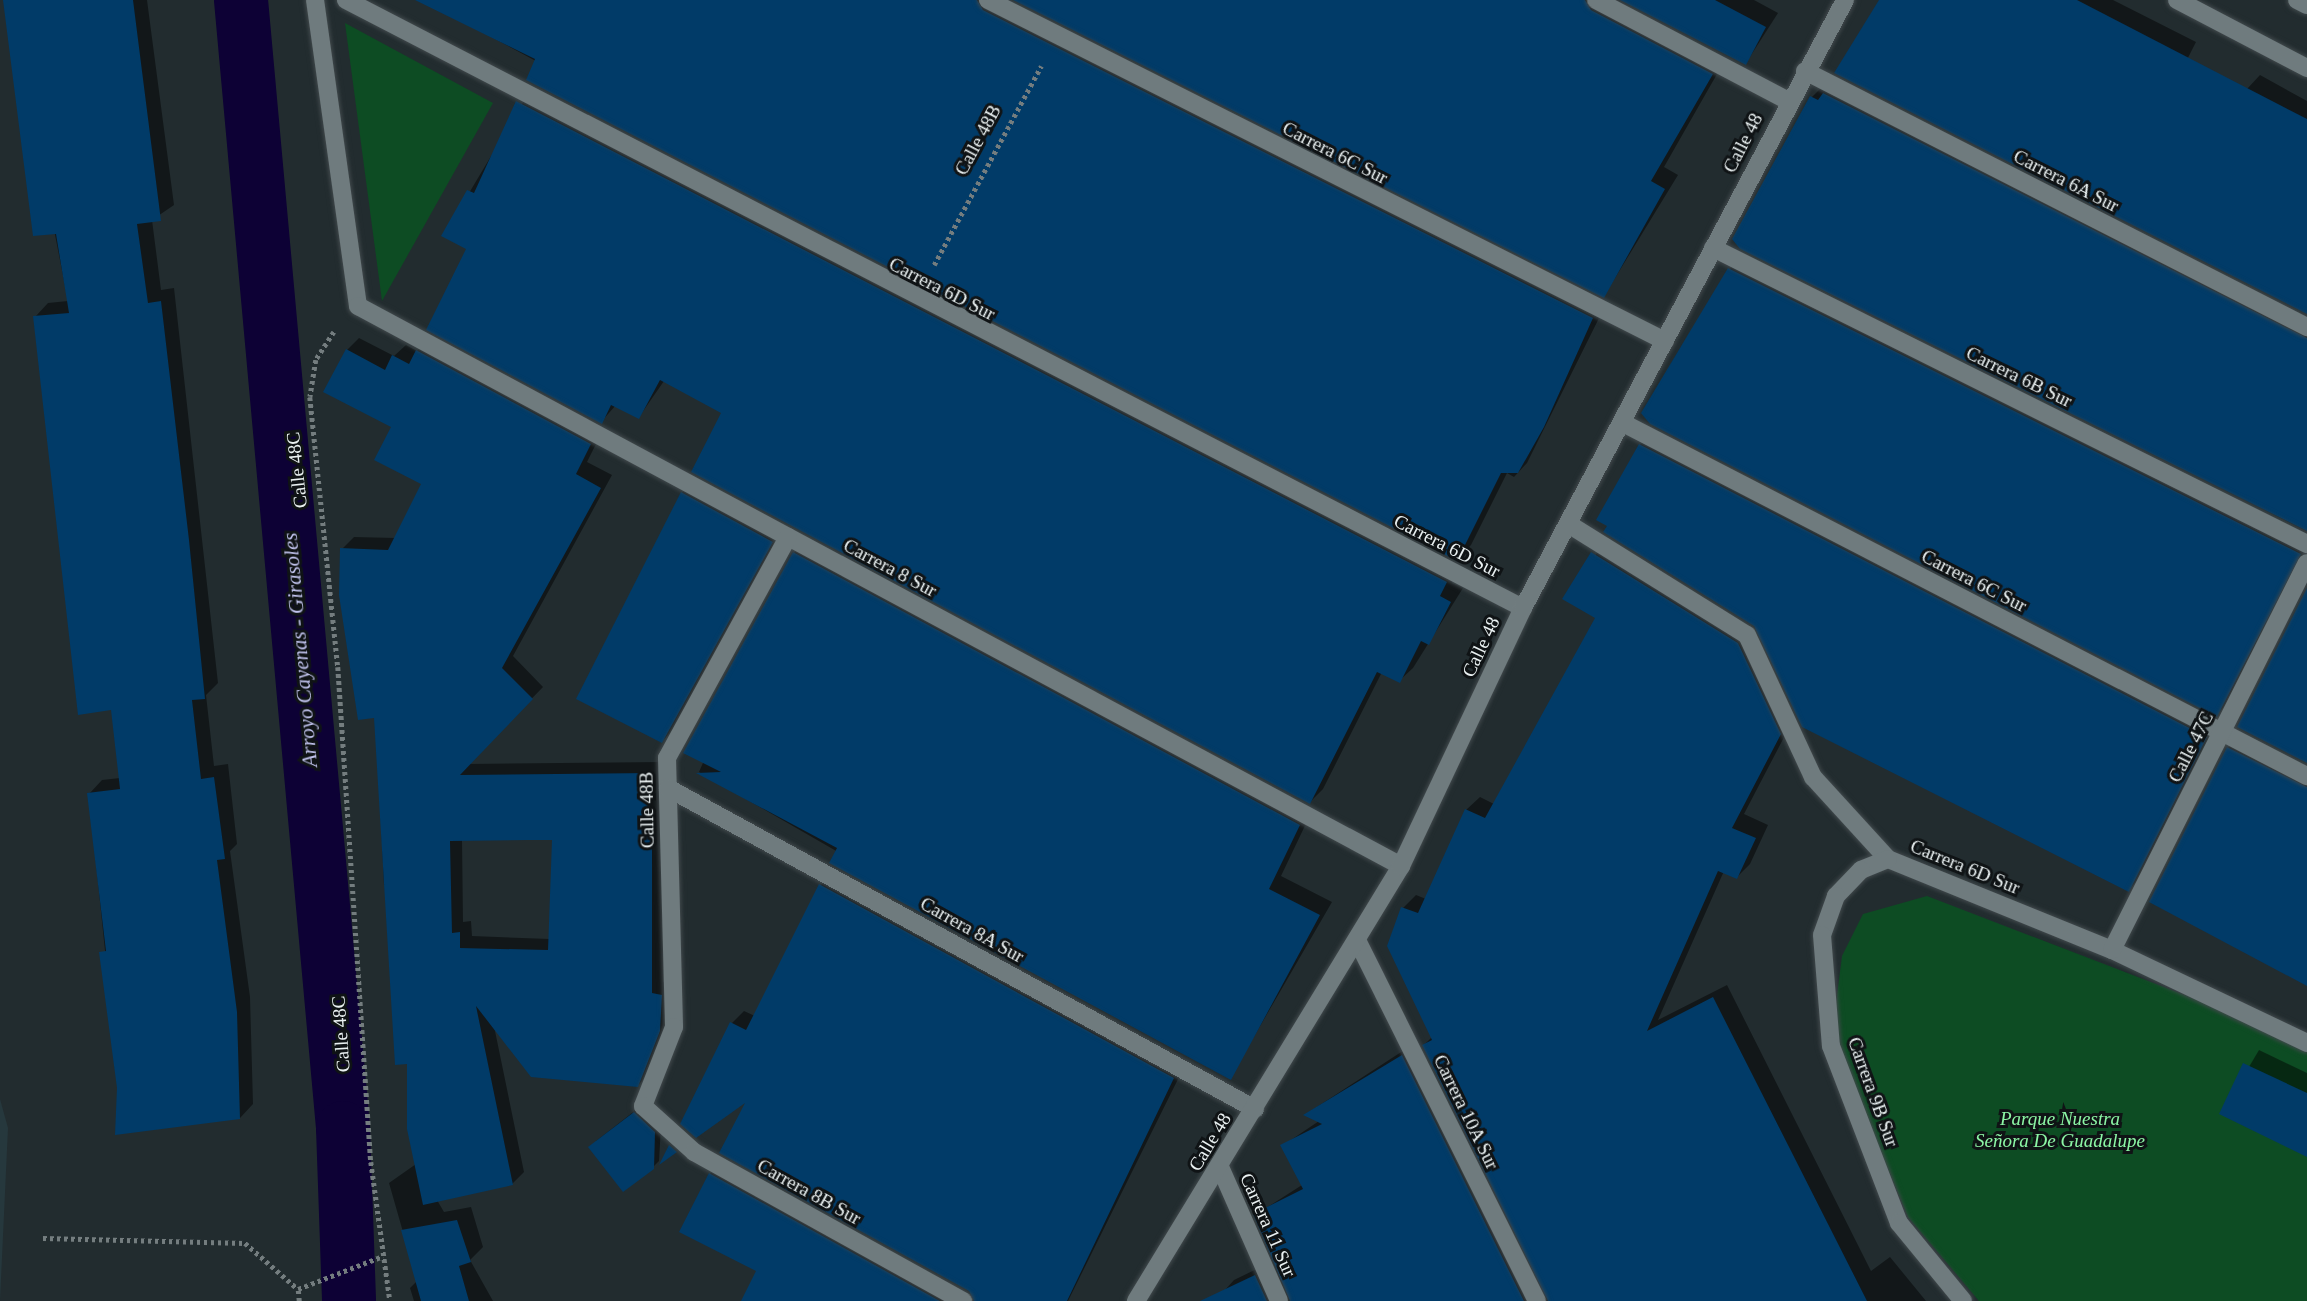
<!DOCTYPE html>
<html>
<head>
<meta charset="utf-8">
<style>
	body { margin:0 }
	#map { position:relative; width:2307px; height:1301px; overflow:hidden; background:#222c2f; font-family:"Times New Roman",serif }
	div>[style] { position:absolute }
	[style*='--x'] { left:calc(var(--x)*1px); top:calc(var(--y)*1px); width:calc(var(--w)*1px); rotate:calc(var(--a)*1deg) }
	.built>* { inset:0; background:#26383d }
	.green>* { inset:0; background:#0d4c23 }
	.shadow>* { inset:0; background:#0007 }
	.canal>* { height:54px; margin:-27px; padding:0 27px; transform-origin:27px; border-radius:27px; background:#0d0135 }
	.building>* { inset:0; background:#013b68 }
	.path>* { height:4.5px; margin-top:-2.25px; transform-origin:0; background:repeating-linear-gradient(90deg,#747d7f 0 3.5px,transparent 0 7px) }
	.roads { filter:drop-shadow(0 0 2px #41494c) drop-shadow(0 0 2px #41494c) }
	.minor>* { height:18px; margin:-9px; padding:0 9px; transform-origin:9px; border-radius:9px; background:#6f7b7e }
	span { translate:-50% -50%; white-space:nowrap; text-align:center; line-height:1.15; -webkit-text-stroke:6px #0f1315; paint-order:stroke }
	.street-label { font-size:19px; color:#eaf1f2 }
	.park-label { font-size:19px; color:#8cf6a5; font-style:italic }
	.water-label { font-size:21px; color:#c2c4ef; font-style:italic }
</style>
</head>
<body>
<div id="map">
	<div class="built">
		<div style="clip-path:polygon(0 1099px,8px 1128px,0 1301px)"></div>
	</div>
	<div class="green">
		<div style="clip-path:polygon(345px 23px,493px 103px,382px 301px)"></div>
		<div style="clip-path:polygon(1927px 896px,2247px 1019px,2307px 1050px,2307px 1301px,1979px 1301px,1908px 1217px,1832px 1035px,1842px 956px,1863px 914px)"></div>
	</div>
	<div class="shadow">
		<div style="clip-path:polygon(9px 0,147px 0,174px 205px,152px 220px,161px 290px,174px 288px,218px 683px,206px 695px,214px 766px,228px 764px,237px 844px,230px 851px,250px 997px,253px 1104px,240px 1118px,119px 1088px,89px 794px,102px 780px,120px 778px,113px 708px,35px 317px,48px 303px,68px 301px)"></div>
		<div style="clip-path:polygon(423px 0,1003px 0,1606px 304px,1527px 463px,1514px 477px,1507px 473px,1471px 545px,1457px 559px)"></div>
		<div style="clip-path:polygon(1017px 0,1611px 0,1725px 60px,1664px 167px,1678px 175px,1604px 296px)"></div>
		<div style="clip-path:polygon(1624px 0,1754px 0,1778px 13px,1746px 63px)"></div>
		<div style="clip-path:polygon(1881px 0,2113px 0,2196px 42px,2164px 105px,2247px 89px,2260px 75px,2307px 101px,2307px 312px)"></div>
		<div style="clip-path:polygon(1825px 84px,2307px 320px,2307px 531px,1741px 247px,1811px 98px)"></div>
		<div style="clip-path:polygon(531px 89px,1459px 568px,1452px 583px,1463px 588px,1413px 668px,1399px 681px,1382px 672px,1323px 789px,1310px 802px,724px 412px,664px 381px,639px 417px,616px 405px,601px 422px,468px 249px,444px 235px)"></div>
		<div style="clip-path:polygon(1743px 256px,2307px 551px,2230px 701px,2216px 715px,1730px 269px)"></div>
		<div style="clip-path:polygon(evenodd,359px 338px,394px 356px,406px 345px,417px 351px,429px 339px,602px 432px,587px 462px,612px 475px,513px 656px,543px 687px,468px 764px,663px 762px,663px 982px,673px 981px,671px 1018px,650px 1073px,638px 1085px,494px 1026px,524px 1172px,512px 1184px,437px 1200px,444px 1212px,471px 1207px,483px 1247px,470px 1260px,493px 1301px,414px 1301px,410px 1288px,417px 1281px,389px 1183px,416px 1164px,391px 885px,384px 885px,376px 716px,342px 549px,354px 537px,396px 538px,424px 483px,347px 350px,359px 338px,553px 838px,550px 939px,472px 936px,471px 921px,463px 922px,462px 839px,553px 838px)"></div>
		<div style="clip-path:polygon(1654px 431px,2219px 723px,2142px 876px,2128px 890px,1755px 625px,1640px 445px)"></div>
		<div style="clip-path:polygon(696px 480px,785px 528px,676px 727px,662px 741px,682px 493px)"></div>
		<div style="clip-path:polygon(807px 540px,1312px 811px,1281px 876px,1332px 902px,1230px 1078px,699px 772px,794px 553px)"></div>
		<div style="clip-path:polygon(1606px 540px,1751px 630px,1793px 720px,1744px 814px,1768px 825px,1750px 864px,1737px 877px,1724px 871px,1658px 1020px,1727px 985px,1871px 1271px,1890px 1257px,1926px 1301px,1215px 1301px,1234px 1280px,1269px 1263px,1278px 1276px,1255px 1215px,1302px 1185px,1282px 1146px,1319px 1121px,1306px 1114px,1415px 1043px,1540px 1293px,1551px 1300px,1424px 1045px,1432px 1037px,1403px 908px,1416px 895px,1426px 899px,1466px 810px,1480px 797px,1494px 804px,1597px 617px,1565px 599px)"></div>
		<div style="clip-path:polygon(2242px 735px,2307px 769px,2307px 982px,2228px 748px)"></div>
		<div style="clip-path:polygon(833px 872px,1185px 1065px,1068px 1301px,1057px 1301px,750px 1097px,732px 1023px,744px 1011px,755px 1016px,821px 885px)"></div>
		<div style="clip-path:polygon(2259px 1050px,2307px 1073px,2307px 1155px,2221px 1114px)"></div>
		<div style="clip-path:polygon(641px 1106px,661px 1126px,659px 1161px,652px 1168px,596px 1141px)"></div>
		<div style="clip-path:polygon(722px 1162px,959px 1301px,745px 1301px,758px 1270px,710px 1174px)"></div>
	</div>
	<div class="canal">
		<div style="--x:241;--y:0;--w:1133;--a:84.83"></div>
		<div style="--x:343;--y:1128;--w:173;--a:88"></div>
	</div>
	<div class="building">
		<div style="clip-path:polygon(3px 0,133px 0,161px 221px,137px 224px,148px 303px,161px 301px,189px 540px,205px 699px,192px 700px,201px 779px,214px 777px,225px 859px,217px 860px,237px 1012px,240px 1119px,115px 1135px,117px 1088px,99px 952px,106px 951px,87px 793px,120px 789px,111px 710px,78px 715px,33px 316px,69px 313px,56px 234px,33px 236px)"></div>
		<div style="clip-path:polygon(415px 0,977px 0,983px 10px,1593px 318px,1544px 427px,1518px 473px,1501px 473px,1457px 561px,526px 80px,535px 59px)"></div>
		<div style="clip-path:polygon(1013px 0,1585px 0,1591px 10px,1713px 74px,1651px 181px,1665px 189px,1604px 298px)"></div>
		<div style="clip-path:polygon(1620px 0,1715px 0,1766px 27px,1746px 65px)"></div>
		<div style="clip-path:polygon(1879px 0,2077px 0,2307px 119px,2307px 314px,1834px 73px)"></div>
		<div style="clip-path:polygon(1823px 93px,2307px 338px,2307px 531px,1740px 249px,1732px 239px,1810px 96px,1818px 100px)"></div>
		<div style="clip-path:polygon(516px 101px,1447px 582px,1440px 596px,1451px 602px,1429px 645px,1421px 641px,1400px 683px,1377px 672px,1310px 804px,691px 472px,721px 413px,660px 380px,639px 419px,611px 405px,602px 424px,426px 330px,466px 249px,441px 236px,467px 190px,474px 193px)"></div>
		<div style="clip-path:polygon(1728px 268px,2301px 554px,2217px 717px,1650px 424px,1641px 413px)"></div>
		<div style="clip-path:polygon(evenodd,346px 349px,385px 370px,392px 355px,409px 364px,416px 350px,591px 444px,576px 474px,601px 488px,502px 668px,533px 699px,460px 775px,652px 773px,652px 993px,662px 995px,660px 1031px,638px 1087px,531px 1077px,476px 1006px,513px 1185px,423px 1205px,407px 1129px,407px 1064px,395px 1065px,374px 718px,358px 720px,339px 595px,340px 548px,388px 550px,421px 484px,374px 460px,391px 427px,323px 392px,346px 349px,528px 840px,552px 840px,548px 950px,460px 948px,460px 932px,452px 933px,450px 841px,528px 840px)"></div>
		<div style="clip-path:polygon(1639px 444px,2207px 737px,2129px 892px,1802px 727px,1754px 626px,1603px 532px,1607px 526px,1596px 520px)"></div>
		<div style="clip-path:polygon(681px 492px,773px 542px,662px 743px,576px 699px)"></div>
		<div style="clip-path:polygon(793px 552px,1300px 825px,1269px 889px,1320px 915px,1231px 1080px,829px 863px,837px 848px,696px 773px,721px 772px,683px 753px)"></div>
		<div style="clip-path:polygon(1591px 552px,1738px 643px,1781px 734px,1732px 828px,1756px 838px,1737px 879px,1718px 871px,1647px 1031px,1713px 997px,1867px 1301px,1548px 1301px,1422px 1045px,1432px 1040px,1387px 946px,1401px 907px,1418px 913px,1465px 809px,1485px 818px,1595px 618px,1562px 599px)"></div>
		<div style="clip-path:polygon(2307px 588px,2307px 763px,2237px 727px)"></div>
		<div style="clip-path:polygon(2227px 747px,2307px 787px,2307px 986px,2149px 902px)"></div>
		<div style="clip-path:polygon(819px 884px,1174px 1078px,1067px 1301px,974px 1301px,969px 1291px,719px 1153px,745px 1103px,696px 1138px,680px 1124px,730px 1022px,746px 1030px)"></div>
		<div style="clip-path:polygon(1402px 1055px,1524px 1301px,1290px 1301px,1253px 1214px,1303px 1189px,1280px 1145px,1322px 1124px,1303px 1115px)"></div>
		<div style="clip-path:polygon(2243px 1063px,2307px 1093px,2307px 1157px,2219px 1114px)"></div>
		<div style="clip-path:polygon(634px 1112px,655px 1132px,654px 1169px,623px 1192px,588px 1147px)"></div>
		<div style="clip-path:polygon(669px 1145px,677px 1152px,659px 1165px)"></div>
		<div style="clip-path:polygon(709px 1173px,940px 1301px,741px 1301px,756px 1271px,679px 1232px)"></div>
		<div style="clip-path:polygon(457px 1220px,471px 1262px,459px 1266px,469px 1301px,421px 1301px,401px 1230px)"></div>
		<div style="clip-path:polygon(1255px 1275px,1267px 1301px,1200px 1301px)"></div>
	</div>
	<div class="path">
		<div style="--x:934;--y:265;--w:226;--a:-61.7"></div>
		<div style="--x:334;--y:332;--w:33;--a:123"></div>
		<div style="--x:316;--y:360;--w:37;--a:99"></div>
		<div style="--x:310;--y:397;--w:271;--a:84.1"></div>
		<div style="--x:338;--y:667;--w:496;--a:86.2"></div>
		<div style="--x:371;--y:1162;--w:140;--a:82.2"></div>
		<div style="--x:43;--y:1238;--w:202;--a:1.4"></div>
		<div style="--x:245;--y:1243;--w:70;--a:41"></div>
		<div style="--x:299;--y:1301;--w:12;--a:-95"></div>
		<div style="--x:298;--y:1289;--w:91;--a:-21.2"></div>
	</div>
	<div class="roads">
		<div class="minor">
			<div style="--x:315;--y:0;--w:309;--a:82"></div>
			<div style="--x:358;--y:306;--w:1184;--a:28.23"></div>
			<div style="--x:346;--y:0;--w:1325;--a:27.32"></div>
			<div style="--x:988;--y:0;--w:758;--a:26.73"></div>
			<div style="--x:1596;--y:0;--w:217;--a:27.7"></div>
			<div style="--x:2177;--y:0;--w:147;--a:27.6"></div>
			<div style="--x:2297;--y:0;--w:11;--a:27"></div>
			<div style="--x:1805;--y:71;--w:564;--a:27.02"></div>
			<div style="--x:1713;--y:248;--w:664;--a:26.49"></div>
			<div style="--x:1623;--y:423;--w:770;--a:27.3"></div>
			<div style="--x:1570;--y:525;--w:208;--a:31.9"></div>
			<div style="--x:1747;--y:635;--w:157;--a:65.1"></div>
			<div style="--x:1813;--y:777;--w:111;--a:47.6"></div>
			<div style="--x:1888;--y:859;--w:242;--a:22.1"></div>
			<div style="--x:2112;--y:950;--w:216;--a:25.5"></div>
			<div style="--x:788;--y:537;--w:252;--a:118.7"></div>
			<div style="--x:667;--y:758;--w:269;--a:88.5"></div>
			<div style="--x:674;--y:1027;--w:85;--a:111.4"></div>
			<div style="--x:643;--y:1106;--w:69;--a:42"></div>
			<div style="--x:694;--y:1152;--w:308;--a:29"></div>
			<div style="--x:668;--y:788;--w:669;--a:28.67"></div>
			<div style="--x:1888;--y:859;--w:29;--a:158"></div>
			<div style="--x:1861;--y:870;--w:36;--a:134"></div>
			<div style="--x:1836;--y:896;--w:41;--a:109.7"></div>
			<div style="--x:1822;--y:935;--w:111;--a:85.4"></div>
			<div style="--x:1831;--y:1046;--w:190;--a:69"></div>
			<div style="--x:1899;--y:1223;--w:101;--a:50.6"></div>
			<div style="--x:1358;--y:942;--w:401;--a:63.5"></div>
			<div style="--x:2112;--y:950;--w:433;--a:-63.3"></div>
			<div style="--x:1220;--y:1167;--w:146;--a:66.2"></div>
			<div style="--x:1136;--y:1301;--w:509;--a:-58.65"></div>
			<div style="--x:1401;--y:866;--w:285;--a:-64.7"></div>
			<div style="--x:1523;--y:608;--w:688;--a:-62.09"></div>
		</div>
	</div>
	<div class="street-label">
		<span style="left:978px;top:140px;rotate:-62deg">Calle 48B</span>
		<span style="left:1743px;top:143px;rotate:-63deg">Calle 48</span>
		<span style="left:1335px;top:153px;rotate:27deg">Carrera 6C Sur</span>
		<span style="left:2066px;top:181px;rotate:27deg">Carrera 6A Sur</span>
		<span style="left:942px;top:289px;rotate:27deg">Carrera 6D Sur</span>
		<span style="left:2019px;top:377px;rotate:26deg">Carrera 6B Sur</span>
		<span style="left:297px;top:470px;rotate:-96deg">Calle 48C</span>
		<span style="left:1447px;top:546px;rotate:27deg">Carrera 6D Sur</span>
		<span style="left:890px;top:568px;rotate:28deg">Carrera 8 Sur</span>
		<span style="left:1974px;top:581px;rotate:27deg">Carrera 6C Sur</span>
		<span style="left:1481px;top:647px;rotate:-65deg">Calle 48</span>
		<span style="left:2191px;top:747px;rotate:-63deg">Calle 47C</span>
		<span style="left:647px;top:810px;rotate:-91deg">Calle 48B</span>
		<span style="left:1965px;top:867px;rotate:22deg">Carrera 6D Sur</span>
		<span style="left:972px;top:930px;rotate:29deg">Carrera 8A Sur</span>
		<span style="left:341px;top:1034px;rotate:-94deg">Calle 48C</span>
		<span style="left:1873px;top:1092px;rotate:70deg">Carrera 9B Sur</span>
		<span style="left:1466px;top:1112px;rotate:64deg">Carrera 10A Sur</span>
		<span style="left:1210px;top:1142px;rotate:-59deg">Calle 48</span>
		<span style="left:809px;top:1192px;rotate:29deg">Carrera 8B Sur</span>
		<span style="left:1268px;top:1225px;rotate:66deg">Carrera 11 Sur</span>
	</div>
	<div class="park-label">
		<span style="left:2060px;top:1130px">Parque Nuestra<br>Señora De Guadalupe</span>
	</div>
	<div class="water-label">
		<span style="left:300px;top:650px;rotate:-95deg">Arroyo Cayenas - Girasoles</span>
	</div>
</div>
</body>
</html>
